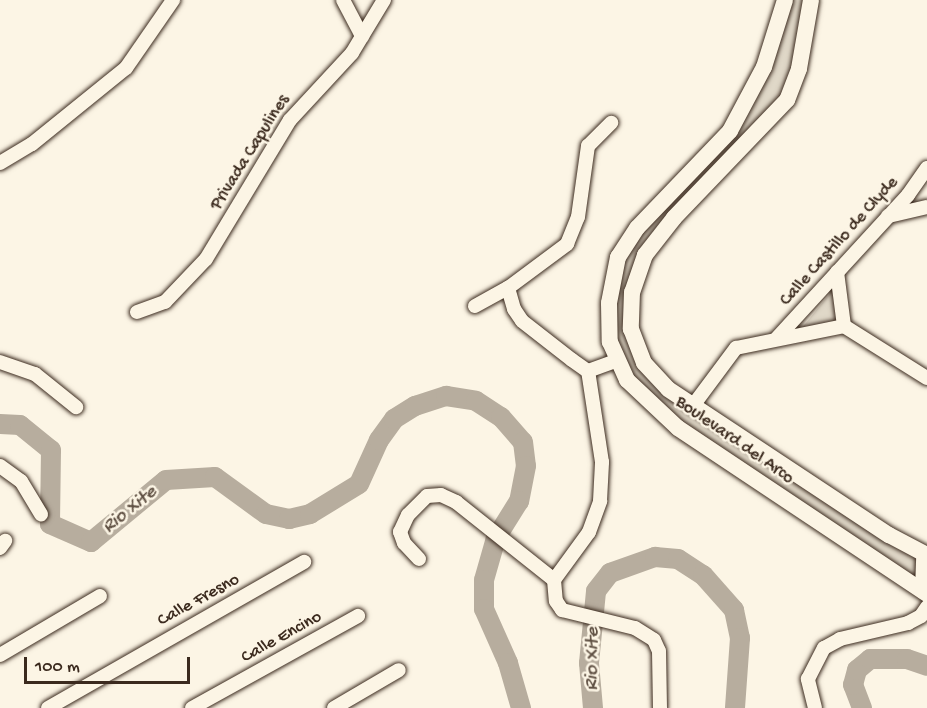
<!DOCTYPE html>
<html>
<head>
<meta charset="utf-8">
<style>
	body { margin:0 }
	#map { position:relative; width:927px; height:708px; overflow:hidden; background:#fcf5e5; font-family:"Gochi Hand",sans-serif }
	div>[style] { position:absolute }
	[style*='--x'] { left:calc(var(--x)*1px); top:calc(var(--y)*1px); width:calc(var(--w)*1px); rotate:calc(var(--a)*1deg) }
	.green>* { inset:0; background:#e0d8c8 }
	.river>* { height:20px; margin:-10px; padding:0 10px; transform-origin:10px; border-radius:10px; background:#b7ad9e }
	.roads { filter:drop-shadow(0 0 2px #3b2a1e) drop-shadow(0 0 2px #3b2a1e) }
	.minor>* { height:14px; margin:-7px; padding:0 7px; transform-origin:7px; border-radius:7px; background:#fcf5e5 }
	.tertiary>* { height:16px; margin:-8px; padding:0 8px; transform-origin:8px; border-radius:8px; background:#fcf5e5 }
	span { translate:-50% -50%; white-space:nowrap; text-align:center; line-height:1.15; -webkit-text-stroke:5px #fcf5e5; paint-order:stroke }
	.street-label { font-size:18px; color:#3b2a1e }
	.water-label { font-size:20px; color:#605144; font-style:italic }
	.scale { position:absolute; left:24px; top:657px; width:166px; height:27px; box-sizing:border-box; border:3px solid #3b2a1e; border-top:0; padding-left:8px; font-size:18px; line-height:21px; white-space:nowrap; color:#3b2a1e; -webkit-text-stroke:4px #fcf5e5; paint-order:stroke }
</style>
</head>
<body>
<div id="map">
	<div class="green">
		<div style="clip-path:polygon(785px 0,811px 0,794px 85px,657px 238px,632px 292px,644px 363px,924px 555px,927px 594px,678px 428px,616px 361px,618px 257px,730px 131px)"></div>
		<div style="clip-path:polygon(836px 286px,839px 322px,801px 329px)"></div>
	</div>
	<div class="river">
		<div style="--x:0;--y:424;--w:20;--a:3"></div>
		<div style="--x:20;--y:425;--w:40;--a:39"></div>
		<div style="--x:51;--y:450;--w:74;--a:90.8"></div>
		<div style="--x:50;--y:524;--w:45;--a:23.7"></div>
		<div style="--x:91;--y:542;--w:97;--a:-39.6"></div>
		<div style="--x:166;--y:480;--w:49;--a:-3.5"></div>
		<div style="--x:215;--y:477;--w:63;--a:36"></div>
		<div style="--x:266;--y:514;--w:24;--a:12"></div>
		<div style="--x:289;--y:519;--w:22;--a:-13"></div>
		<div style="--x:310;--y:514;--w:57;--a:-31.5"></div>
		<div style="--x:359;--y:484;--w:48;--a:-65.6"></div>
		<div style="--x:379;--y:440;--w:26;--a:-54"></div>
		<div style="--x:394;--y:419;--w:25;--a:-32"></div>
		<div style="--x:415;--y:406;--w:33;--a:-18"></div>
		<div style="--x:446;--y:396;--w:30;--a:9"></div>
		<div style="--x:476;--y:401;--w:30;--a:33"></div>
		<div style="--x:501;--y:417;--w:33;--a:49"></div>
		<div style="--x:523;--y:442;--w:24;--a:83"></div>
		<div style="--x:526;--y:466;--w:36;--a:101"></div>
		<div style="--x:519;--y:501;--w:44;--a:121.9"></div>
		<div style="--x:496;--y:538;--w:44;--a:105.9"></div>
		<div style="--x:484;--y:580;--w:29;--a:90"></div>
		<div style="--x:484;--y:609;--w:59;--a:66"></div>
		<div style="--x:508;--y:663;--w:47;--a:73.9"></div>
		<div style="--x:593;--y:708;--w:45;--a:-95.1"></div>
		<div style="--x:589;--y:663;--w:72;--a:-84.4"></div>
		<div style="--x:596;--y:591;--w:23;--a:-52"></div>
		<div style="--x:610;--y:573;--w:48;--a:-19.6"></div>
		<div style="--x:655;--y:557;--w:23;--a:5"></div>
		<div style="--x:678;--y:559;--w:30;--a:33"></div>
		<div style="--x:703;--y:575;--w:47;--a:48.5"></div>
		<div style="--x:734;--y:610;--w:29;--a:78"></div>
		<div style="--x:740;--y:638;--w:70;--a:94.1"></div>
		<div style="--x:862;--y:708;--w:25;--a:-111"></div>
		<div style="--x:853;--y:685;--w:16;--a:-75"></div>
		<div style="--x:857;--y:670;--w:17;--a:-40"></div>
		<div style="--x:870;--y:659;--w:37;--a:0"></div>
		<div style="--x:907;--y:659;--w:21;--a:19"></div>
	</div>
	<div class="roads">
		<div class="minor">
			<div style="--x:343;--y:0;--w:41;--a:62.2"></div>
			<div style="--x:0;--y:163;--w:37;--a:-31"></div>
			<div style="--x:32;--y:144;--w:121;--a:-39"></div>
			<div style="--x:126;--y:68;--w:83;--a:-55.3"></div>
			<div style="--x:888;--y:216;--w:40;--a:-13"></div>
			<div style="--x:837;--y:272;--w:54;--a:82.6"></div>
			<div style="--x:508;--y:288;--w:22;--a:74"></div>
			<div style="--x:514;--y:309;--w:14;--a:56"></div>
			<div style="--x:522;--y:321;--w:63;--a:38"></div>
			<div style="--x:572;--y:360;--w:19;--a:35"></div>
			<div style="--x:588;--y:371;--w:30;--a:-20"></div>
			<div style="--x:475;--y:306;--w:38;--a:-29"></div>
			<div style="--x:508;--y:288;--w:74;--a:-36.7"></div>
			<div style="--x:567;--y:244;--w:29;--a:-68"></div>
			<div style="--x:578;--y:217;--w:72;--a:-82"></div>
			<div style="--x:588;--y:146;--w:33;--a:-45"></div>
			<div style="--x:137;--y:312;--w:30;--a:-20"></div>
			<div style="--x:165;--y:302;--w:59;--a:-46.4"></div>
			<div style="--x:206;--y:259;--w:162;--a:-58.9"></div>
			<div style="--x:290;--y:120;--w:91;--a:-47.2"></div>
			<div style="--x:352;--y:53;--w:62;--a:-58.9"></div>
			<div style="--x:777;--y:338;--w:194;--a:-47.5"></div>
			<div style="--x:908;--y:195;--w:33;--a:-55"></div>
			<div style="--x:0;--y:362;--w:37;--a:19"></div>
			<div style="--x:35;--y:374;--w:53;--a:38.8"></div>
			<div style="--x:692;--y:407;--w:74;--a:-53.3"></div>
			<div style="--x:736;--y:348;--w:110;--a:-11.5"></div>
			<div style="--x:844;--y:326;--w:98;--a:32.1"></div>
			<div style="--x:0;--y:466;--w:26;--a:36"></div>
			<div style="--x:21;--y:481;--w:39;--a:59"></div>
			<div style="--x:0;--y:548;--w:9;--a:-54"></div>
			<div style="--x:419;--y:559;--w:22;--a:-133"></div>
			<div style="--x:404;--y:543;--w:12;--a:-110"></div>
			<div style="--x:400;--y:532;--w:19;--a:-65"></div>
			<div style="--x:408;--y:515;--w:27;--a:-45"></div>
			<div style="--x:427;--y:496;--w:14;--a:-4"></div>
			<div style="--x:441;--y:495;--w:17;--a:25"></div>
			<div style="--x:456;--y:502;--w:125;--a:38.5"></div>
			<div style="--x:554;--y:580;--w:21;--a:85"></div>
			<div style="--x:556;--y:601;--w:11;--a:56"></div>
			<div style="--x:562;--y:610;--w:75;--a:13.9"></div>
			<div style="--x:635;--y:628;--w:22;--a:32"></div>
			<div style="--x:654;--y:640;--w:12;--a:66"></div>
			<div style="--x:659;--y:651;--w:57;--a:89"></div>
			<div style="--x:554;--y:580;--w:59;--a:-53.9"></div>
			<div style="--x:589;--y:532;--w:33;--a:-70"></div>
			<div style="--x:600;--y:501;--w:39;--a:-87"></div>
			<div style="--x:602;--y:462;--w:92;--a:-98.7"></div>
			<div style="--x:0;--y:655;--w:116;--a:-30.5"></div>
			<div style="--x:48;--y:708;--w:295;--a:-29.7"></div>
			<div style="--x:192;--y:708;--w:190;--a:-29"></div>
			<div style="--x:334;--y:708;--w:75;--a:-30.3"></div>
			<div style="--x:815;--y:708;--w:30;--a:-104"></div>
			<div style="--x:808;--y:679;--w:35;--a:-63"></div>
			<div style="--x:824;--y:648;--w:18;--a:-29"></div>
			<div style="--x:840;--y:639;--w:70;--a:-13.2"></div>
			<div style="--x:908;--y:623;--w:15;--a:-28"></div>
			<div style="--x:921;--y:616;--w:11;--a:-56"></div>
		</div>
		<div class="tertiary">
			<div style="--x:785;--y:0;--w:70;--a:107.4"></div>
			<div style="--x:764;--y:67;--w:72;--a:118"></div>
			<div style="--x:730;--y:131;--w:134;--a:133.8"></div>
			<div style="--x:637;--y:228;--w:35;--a:123"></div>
			<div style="--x:618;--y:257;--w:47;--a:101.1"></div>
			<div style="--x:609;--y:303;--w:39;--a:89"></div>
			<div style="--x:610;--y:342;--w:42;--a:65.9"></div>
			<div style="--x:627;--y:380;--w:70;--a:43.3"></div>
			<div style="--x:678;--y:428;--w:299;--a:33.7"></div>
			<div style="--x:811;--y:0;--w:70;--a:99.9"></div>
			<div style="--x:799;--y:69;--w:33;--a:111"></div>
			<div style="--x:787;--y:100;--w:163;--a:133.8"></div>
			<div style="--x:674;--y:218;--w:47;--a:128.1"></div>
			<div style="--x:645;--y:255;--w:39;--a:109"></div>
			<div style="--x:632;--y:292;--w:37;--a:92"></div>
			<div style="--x:631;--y:329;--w:36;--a:69"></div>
			<div style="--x:644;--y:363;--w:35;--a:47"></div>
			<div style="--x:668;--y:389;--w:265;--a:33.5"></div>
			<div style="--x:889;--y:535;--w:43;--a:27.8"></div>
			<div style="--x:923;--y:591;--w:36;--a:-88"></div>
		</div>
	</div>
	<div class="street-label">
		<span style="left:251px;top:153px;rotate:-58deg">Privada Capulines</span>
		<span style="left:840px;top:242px;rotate:-48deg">Calle Castillo de Clyde</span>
		<span style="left:734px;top:441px;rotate:35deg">Boulevard del Arco</span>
		<span style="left:199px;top:601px;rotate:-29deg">Calle Fresno</span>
		<span style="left:282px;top:638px;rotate:-29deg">Calle Encino</span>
	</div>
	<div class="water-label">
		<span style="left:130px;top:510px;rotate:-39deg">Rio Xite</span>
		<span style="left:593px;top:659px;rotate:-89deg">Rio Xite</span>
	</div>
	<div class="scale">100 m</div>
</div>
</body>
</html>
